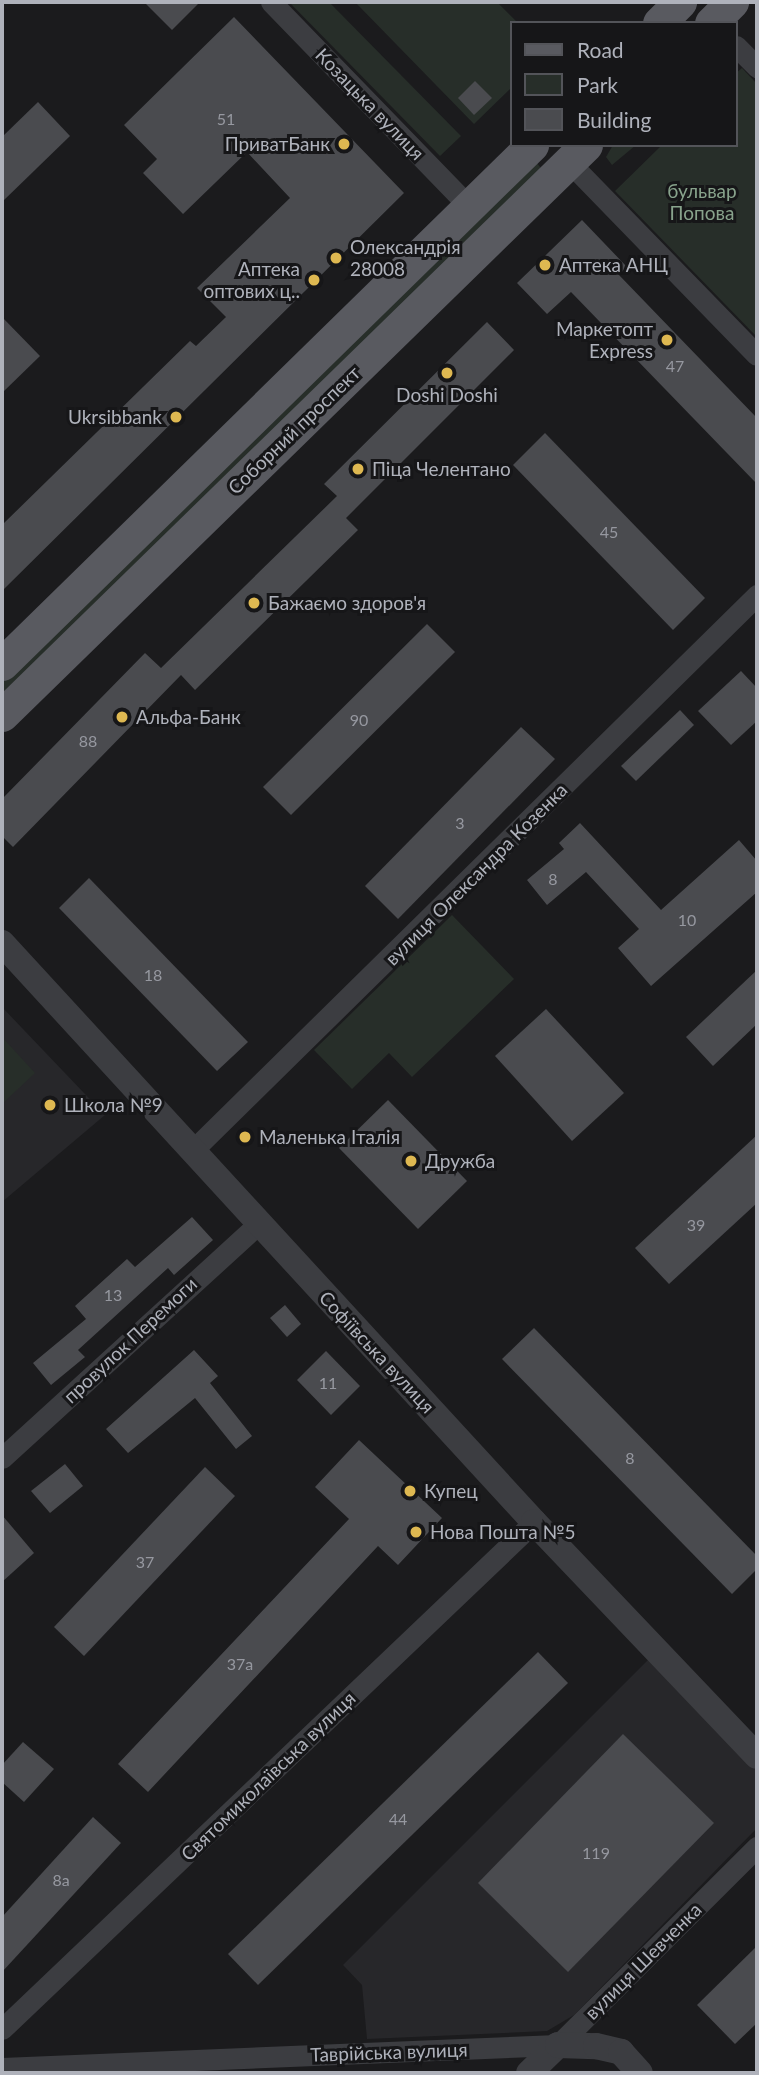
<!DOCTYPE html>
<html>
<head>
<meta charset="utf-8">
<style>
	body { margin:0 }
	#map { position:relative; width:759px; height:2075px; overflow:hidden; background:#1b1b1d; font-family:Lato,sans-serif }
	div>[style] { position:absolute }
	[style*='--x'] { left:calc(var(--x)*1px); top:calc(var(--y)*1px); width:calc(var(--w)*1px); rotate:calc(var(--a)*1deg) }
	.built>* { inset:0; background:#27272a }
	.green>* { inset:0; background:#272e29 }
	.building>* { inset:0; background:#4a4b4f }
	.minor>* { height:21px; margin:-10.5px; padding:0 10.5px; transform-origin:10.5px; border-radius:10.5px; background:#3c3d41 }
	.tertiary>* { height:26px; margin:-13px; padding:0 13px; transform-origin:13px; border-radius:13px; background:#3c3d41 }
	.primary>* { height:33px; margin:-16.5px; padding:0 16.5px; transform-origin:16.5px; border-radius:16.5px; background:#595a60 }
	.dots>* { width:19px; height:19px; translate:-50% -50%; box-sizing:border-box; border:4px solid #161618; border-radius:50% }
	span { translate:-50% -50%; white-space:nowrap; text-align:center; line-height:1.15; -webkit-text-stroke:6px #161618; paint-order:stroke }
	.number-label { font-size:16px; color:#9698a0 }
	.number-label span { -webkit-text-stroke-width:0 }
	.street-label { font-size:19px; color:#afb2bb }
	.poi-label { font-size:19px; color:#afb2bb }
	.right { translate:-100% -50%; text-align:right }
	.left { translate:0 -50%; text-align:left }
	.park-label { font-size:19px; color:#88a38c }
	.frame { position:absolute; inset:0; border:4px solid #afb2bb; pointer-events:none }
	.legend { position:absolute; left:510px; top:21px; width:228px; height:126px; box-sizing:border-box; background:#161618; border:2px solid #535459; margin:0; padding:9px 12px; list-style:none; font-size:21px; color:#afb2bb }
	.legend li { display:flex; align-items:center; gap:14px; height:35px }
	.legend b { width:35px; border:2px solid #535459 }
</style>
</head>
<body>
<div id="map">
	<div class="built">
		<div style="clip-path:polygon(2px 1007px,105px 1115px,2px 1202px)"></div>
		<div style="clip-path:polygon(649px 1659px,757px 1771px,757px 1828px,574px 2015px,547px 2031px,367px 2039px,362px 1985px,343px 1965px)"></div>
	</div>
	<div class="green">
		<div style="clip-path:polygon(289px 2px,329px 2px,461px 136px,440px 156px)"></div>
		<div style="clip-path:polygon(355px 2px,497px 2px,518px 23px,512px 23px,512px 87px,474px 124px)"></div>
		<div style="clip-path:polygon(742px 68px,757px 84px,757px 337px,615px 191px,662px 145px,736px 145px,736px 73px)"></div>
		<div style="clip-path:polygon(613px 145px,636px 145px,612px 165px,606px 157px)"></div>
		<div style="clip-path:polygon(537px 163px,543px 171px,2px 703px,2px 678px)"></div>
		<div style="clip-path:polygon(452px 915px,514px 979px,412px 1077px,389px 1053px,352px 1089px,314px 1050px)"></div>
		<div style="clip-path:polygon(2px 1037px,35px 1073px,2px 1104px)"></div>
	</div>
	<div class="building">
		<div style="clip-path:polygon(144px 2px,200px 2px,172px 30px)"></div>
		<div style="clip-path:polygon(234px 17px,404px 193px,2px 591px,2px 525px,190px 341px,196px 346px,226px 317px,197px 288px,290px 198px,247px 152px,183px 214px,143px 173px,157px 159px,124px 125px)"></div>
		<div style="clip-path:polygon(475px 81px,492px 98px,474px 115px,458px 98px)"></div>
		<div style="clip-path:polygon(38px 102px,70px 136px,2px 202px,2px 137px)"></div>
		<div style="clip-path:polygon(582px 220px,627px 267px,619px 275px,757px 418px,757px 484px,571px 292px,547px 314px,517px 283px)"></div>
		<div style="clip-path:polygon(2px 317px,40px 356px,2px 393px)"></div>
		<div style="clip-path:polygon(487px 322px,514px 350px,346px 518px,358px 530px,195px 690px,181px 675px,13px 847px,2px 836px,2px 799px,145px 653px,161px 668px,337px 496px,324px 484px)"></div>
		<div style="clip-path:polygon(545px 433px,705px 598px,673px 630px,513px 465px)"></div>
		<div style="clip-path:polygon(427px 624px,455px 652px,291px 815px,263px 787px)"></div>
		<div style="clip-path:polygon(741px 671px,757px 688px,757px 721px,731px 745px,698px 711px)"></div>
		<div style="clip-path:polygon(680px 710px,694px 725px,636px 781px,621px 766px)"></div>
		<div style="clip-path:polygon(521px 727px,555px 759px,398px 919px,365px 886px)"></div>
		<div style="clip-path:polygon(580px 823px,661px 910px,739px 840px,757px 861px,757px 892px,651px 986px,618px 948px,639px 929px,586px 872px,547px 905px,527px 880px,564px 849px,559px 843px)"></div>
		<div style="clip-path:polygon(89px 878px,248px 1042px,217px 1071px,59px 908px)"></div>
		<div style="clip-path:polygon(757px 970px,757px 1024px,713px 1066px,686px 1037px)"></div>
		<div style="clip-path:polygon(546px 1009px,624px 1093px,572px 1141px,495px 1056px)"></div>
		<div style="clip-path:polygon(388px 1100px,467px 1181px,418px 1229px,339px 1148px)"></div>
		<div style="clip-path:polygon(757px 1135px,757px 1203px,669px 1284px,635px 1248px)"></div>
		<div style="clip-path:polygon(192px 1217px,213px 1240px,174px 1275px,168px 1268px,78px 1350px,85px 1357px,51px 1385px,33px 1363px,86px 1319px,75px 1306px,127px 1259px,135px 1267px)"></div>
		<div style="clip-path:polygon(285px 1305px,301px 1324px,287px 1337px,270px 1318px)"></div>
		<div style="clip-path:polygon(534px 1328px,757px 1556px,757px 1569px,732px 1594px,502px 1359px)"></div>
		<div style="clip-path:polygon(194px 1350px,218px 1376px,210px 1383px,252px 1436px,236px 1449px,195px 1398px,128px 1453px,106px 1429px)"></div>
		<div style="clip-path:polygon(326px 1351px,360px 1386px,331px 1415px,297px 1380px)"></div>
		<div style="clip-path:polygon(359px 1440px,442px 1518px,398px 1565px,378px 1546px,148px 1792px,118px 1764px,349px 1519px,315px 1487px)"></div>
		<div style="clip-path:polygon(65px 1464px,83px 1486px,50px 1513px,31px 1491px)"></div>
		<div style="clip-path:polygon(205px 1467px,235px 1496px,84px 1656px,54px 1627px)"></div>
		<div style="clip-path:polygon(2px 1515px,34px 1553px,2px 1582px)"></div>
		<div style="clip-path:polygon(538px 1652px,568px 1683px,258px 1985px,228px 1954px)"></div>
		<div style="clip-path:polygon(623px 1734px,714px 1823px,568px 1972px,478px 1883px)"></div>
		<div style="clip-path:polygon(23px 1742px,54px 1769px,24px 1802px,2px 1782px,2px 1765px)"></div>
		<div style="clip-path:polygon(93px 1817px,121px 1843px,2px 1972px,2px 1917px)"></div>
		<div style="clip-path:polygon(757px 1946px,757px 2023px,735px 2044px,697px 2005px)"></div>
	</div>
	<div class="minor">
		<div style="--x:271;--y:2;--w:284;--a:45.9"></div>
		<div style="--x:736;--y:46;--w:30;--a:45"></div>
		<div style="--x:569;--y:162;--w:269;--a:45.8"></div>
		<div style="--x:192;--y:1151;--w:793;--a:-44.54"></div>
		<div style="--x:2;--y:1458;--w:348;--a:-42.4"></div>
		<div style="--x:2;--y:2029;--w:735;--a:-43.62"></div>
		<div style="--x:2;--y:2068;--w:556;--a:-2.37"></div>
		<div style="--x:558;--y:2045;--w:281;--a:-44.9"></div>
	</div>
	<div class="tertiary">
		<div style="--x:2;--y:943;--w:786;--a:47.42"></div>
		<div style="--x:534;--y:1522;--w:323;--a:46.4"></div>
		<div style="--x:529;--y:2073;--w:40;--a:-44"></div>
		<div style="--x:558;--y:2045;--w:38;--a:2"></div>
		<div style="--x:596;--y:2046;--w:26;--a:13"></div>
		<div style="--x:621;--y:2052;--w:28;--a:48"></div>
	</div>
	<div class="primary">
		<div style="--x:659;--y:23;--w:30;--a:-45"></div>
		<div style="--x:711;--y:23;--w:30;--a:-45"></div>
		<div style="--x:2;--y:664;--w:742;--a:-44.4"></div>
		<div style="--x:2;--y:715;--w:816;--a:-44.3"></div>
	</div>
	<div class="dots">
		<div style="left:344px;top:144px;background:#deb851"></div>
		<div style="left:336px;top:258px;background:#deb851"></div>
		<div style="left:545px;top:265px;background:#deb851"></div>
		<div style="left:314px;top:280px;background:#deb851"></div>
		<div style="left:667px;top:340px;background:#deb851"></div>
		<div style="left:447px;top:373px;background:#deb851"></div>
		<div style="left:176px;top:417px;background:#deb851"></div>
		<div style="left:358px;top:469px;background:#deb851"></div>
		<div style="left:254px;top:603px;background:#deb851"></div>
		<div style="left:122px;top:717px;background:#deb851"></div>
		<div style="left:50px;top:1105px;background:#deb851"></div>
		<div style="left:245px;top:1137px;background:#deb851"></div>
		<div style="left:411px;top:1161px;background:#deb851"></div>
		<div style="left:410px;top:1491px;background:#deb851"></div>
		<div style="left:416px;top:1532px;background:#deb851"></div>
	</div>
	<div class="number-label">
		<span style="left:226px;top:119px">51</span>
		<span style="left:675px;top:366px">47</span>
		<span style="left:609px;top:532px">45</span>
		<span style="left:359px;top:720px">90</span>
		<span style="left:88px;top:741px">88</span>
		<span style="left:460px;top:823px">3</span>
		<span style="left:553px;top:879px">8</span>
		<span style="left:687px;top:920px">10</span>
		<span style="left:153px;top:975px">18</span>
		<span style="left:696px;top:1225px">39</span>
		<span style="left:113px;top:1295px">13</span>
		<span style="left:328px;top:1383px">11</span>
		<span style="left:630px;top:1458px">8</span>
		<span style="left:145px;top:1562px">37</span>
		<span style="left:240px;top:1664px">37а</span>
		<span style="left:398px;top:1819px">44</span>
		<span style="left:596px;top:1853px">119</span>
		<span style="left:61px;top:1880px">8а</span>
	</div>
	<div class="street-label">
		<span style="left:370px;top:104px;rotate:46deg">Козацька вулиця</span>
		<span style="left:294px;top:430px;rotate:-44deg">Соборний проспект</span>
		<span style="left:476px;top:874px;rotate:-45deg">вулиця Олександра Козенка</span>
		<span style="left:130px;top:1340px;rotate:-43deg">провулок Перемоги</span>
		<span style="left:377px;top:1352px;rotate:47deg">Софіївська вулиця</span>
		<span style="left:268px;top:1776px;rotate:-44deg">Святомиколаївська вулиця</span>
		<span style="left:643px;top:1961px;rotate:-45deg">вулиця Шевченка</span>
		<span style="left:389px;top:2052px;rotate:-2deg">Таврійська вулиця</span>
	</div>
	<div class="poi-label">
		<span class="right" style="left:330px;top:144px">ПриватБанк</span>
		<span class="left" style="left:350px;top:258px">Олександрія<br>28008</span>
		<span class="left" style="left:559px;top:265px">Аптека АНЦ</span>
		<span class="right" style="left:300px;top:280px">Аптека<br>оптових ц..</span>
		<span class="right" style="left:653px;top:340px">Маркетопт<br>Express</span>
		<span style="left:447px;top:395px">Doshi Doshi</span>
		<span class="right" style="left:162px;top:417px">Ukrsibbank</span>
		<span class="left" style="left:372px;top:469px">Піца Челентано</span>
		<span class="left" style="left:268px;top:603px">Бажаємо здоров'я</span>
		<span class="left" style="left:136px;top:717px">Альфа-Банк</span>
		<span class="left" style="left:64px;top:1105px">Школа №9</span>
		<span class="left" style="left:259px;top:1137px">Маленька Італія</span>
		<span class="left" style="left:425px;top:1161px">Дружба</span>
		<span class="left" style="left:424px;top:1491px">Купец</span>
		<span class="left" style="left:430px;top:1532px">Нова Пошта №5</span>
	</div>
	<div class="park-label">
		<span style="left:702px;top:202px">бульвар<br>Попова</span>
	</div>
	<div class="frame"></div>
	<ul class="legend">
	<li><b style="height:9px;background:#595a60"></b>Road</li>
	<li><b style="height:19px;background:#272e29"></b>Park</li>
	<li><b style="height:19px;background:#4a4b4f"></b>Building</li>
	</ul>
</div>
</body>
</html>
